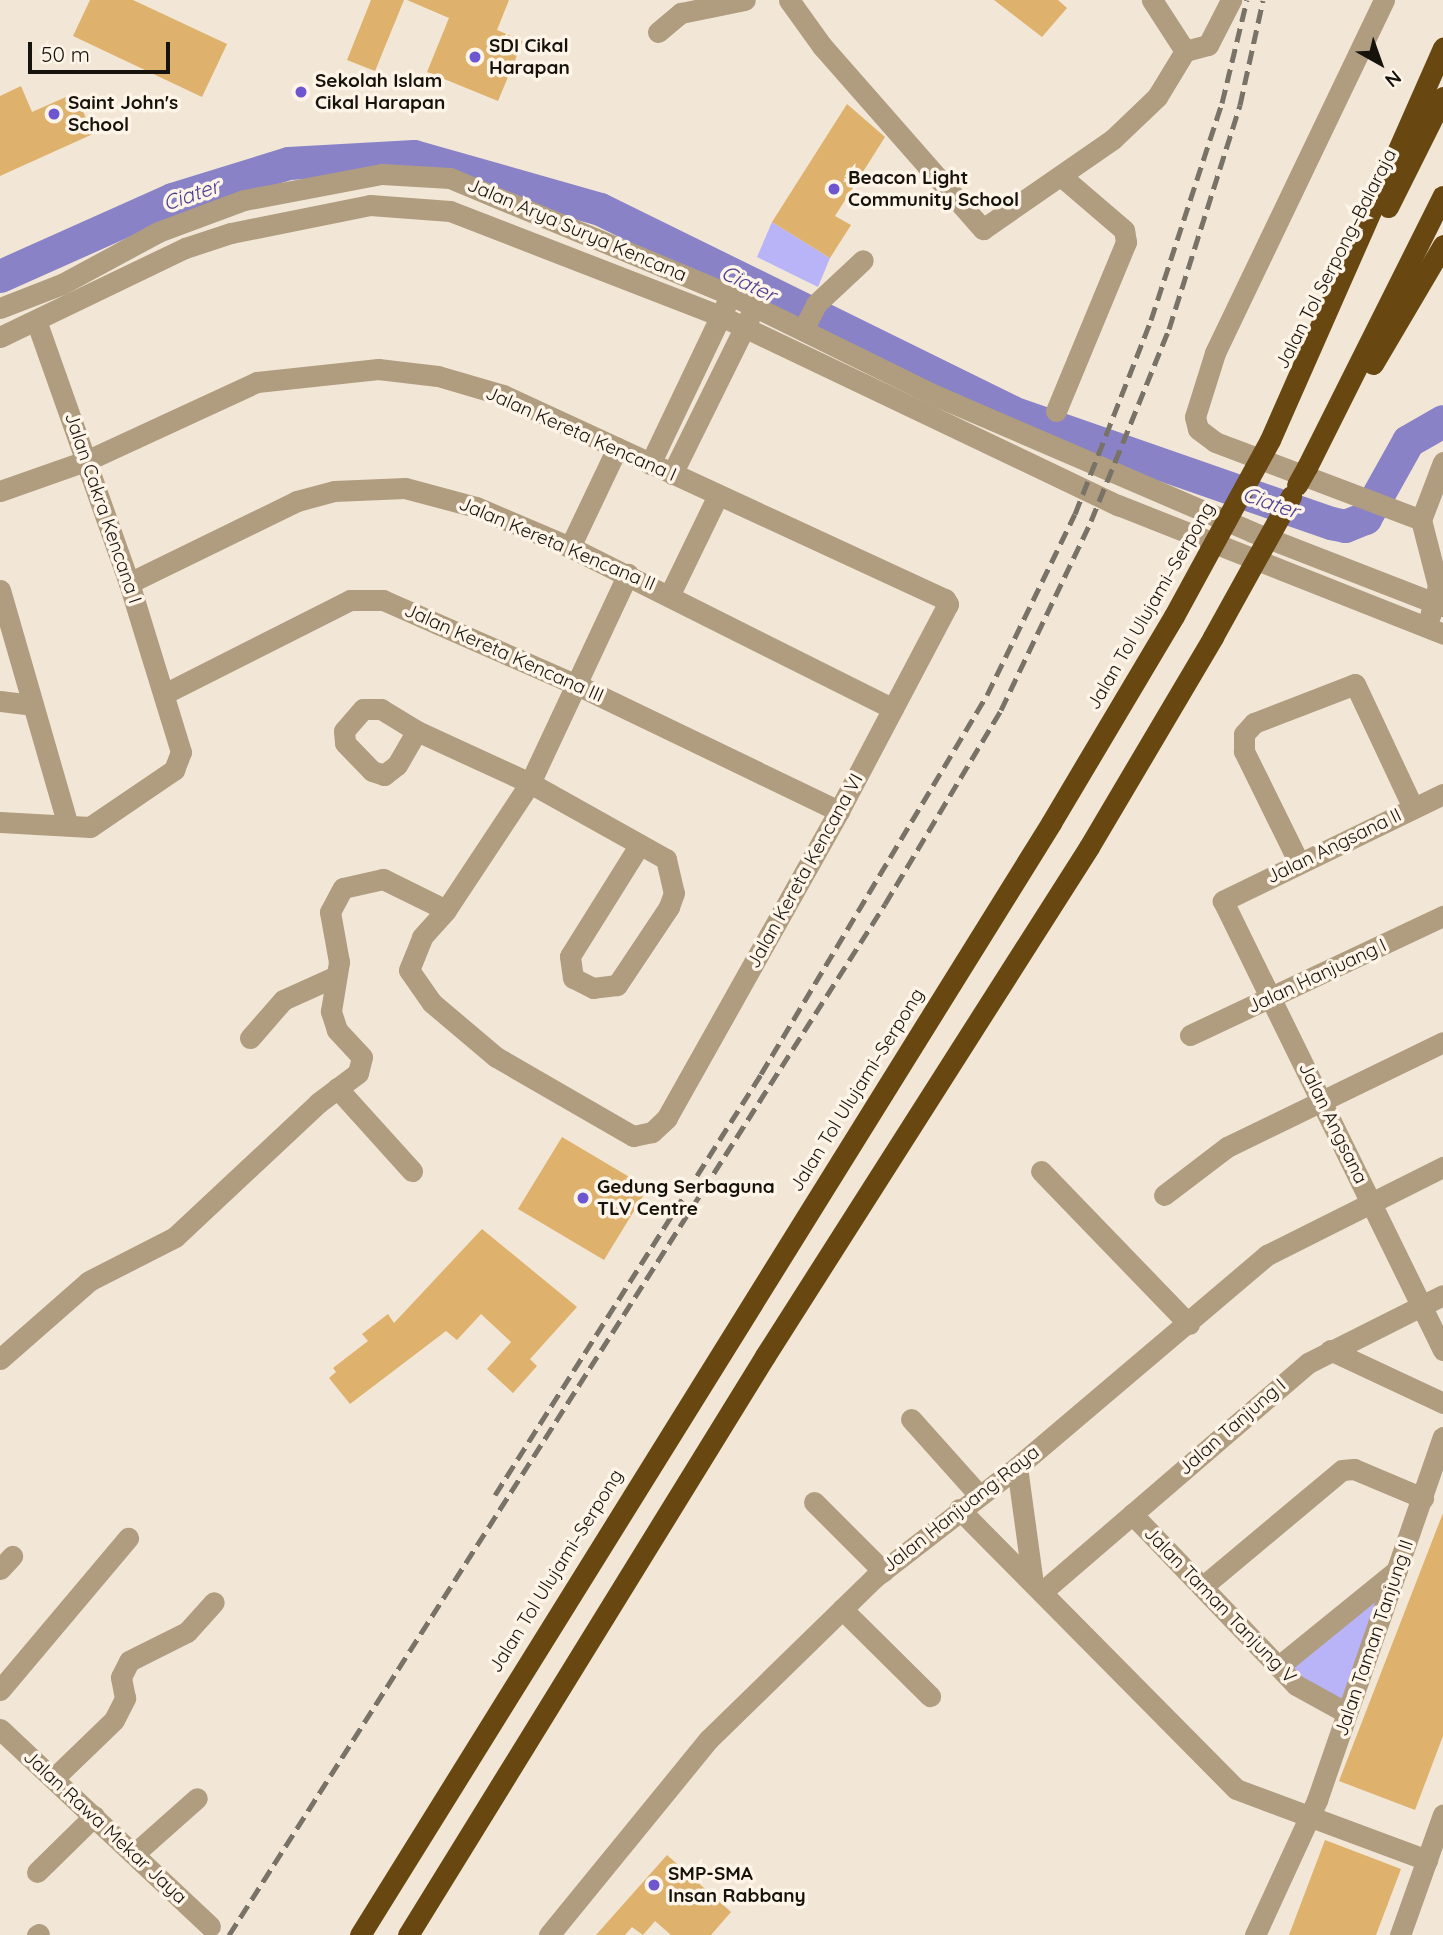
<!DOCTYPE html>
<html>
<head>
<meta charset="utf-8">
<style>
	body { margin:0 }
	#map { position:relative; width:1443px; height:1935px; overflow:hidden; background:#f2e7d6; font-family:Quicksand,sans-serif }
	div>[style] { position:absolute }
	[style*='--x'] { left:calc(var(--x)*1px); top:calc(var(--y)*1px); width:calc(var(--w)*1px); rotate:calc(var(--a)*1deg) }
	.green>* { inset:0; background:#b9b4f8 }
	.river>* { height:33px; margin:-16.5px; padding:0 16.5px; transform-origin:16.5px; border-radius:16.5px; background:#8982c7 }
	.building>* { inset:0; background:#deb16c }
	.minor>* { height:21px; margin:-10.5px; padding:0 10.5px; transform-origin:10.5px; border-radius:10.5px; background:#b09d80 }
	.highway>* { height:21px; margin:-10.5px; padding:0 10.5px; transform-origin:10.5px; border-radius:10.5px; background:#684810 }
	.rail>* { height:5px; margin-top:-2.5px; transform-origin:0; background:repeating-linear-gradient(90deg,#797267 0 14px,transparent 0 21px) }
	.highway-bridge>* { height:21px; margin:-10.5px; padding:0 10.5px; transform-origin:10.5px; border-radius:10.5px; background:#684810 }
	.dots>* { width:19px; height:19px; translate:-50% -50%; box-sizing:border-box; border:4px solid #fef4e7; border-radius:50% }
	span { translate:-50% -50%; white-space:nowrap; text-align:center; line-height:1.15; -webkit-text-stroke:7px #fef4e7; paint-order:stroke }
	.poi-label { font-size:19px; color:#16120c; font-weight:700 }
	.left { translate:0 -50%; text-align:left }
	.street-label { font-size:19px; color:#16120c }
	.water-label { font-size:21px; color:#4c3e91; font-style:italic }
	.north { position:absolute; left:1345px; top:28px; width:70px; height:70px; -webkit-text-stroke:5px #fef4e7; paint-order:stroke; rotate:140deg; font-size:19px; font-weight:700; line-height:28px; text-align:center; color:#16120c }
	.north::after { content:''; display:block; margin:auto; width:24px; height:32px; background:#16120c; clip-path:polygon(50% 0,100% 100%,50% 72%,0 100%) }
	.scale { position:absolute; left:28px; top:42px; width:142px; height:32px; box-sizing:border-box; border:4px solid #16120c; border-top:0; padding-left:9px; font-size:21px; line-height:24px; white-space:nowrap; color:#16120c; -webkit-text-stroke:5px #fef4e7; paint-order:stroke }
</style>
</head>
<body>
<div id="map">
	<div class="green">
		<div style="clip-path:polygon(772px 222px,830px 258px,818px 287px,757px 257px)"></div>
		<div style="clip-path:polygon(1384px 1588px,1345px 1701px,1316px 1691px,1291px 1664px)"></div>
	</div>
	<div class="river">
		<div style="--x:0;--y:276;--w:188;--a:-24.1"></div>
		<div style="--x:172;--y:199;--w:121;--a:-17.2"></div>
		<div style="--x:288;--y:163;--w:126;--a:-3.2"></div>
		<div style="--x:414;--y:156;--w:193;--a:15.9"></div>
		<div style="--x:600;--y:209;--w:459;--a:26.2"></div>
		<div style="--x:1012;--y:412;--w:338;--a:19.2"></div>
		<div style="--x:1331;--y:523;--w:14;--a:12"></div>
		<div style="--x:1345;--y:526;--w:22;--a:-22"></div>
		<div style="--x:1365;--y:518;--w:88;--a:-60.8"></div>
		<div style="--x:1408;--y:441;--w:40;--a:-29.7"></div>
	</div>
	<div class="building">
		<div style="clip-path:polygon(90px 0,133px 0,227px 44px,202px 97px,73px 36px)"></div>
		<div style="clip-path:polygon(371px 0,404px 0,375px 71px,347px 60px)"></div>
		<div style="clip-path:polygon(407px 0,509px 0,497px 30px,523px 41px,498px 101px,427px 72px,449px 18px)"></div>
		<div style="clip-path:polygon(994px 0,1058px 0,1067px 8px,1042px 37px)"></div>
		<div style="clip-path:polygon(21px 86px,32px 112px,75px 93px,93px 134px,0 176px,0 96px)"></div>
		<div style="clip-path:polygon(847px 104px,885px 137px,835px 216px,851px 225px,830px 258px,772px 222px)"></div>
		<div style="clip-path:polygon(562px 1137px,648px 1188px,604px 1260px,518px 1209px)"></div>
		<div style="clip-path:polygon(482px 1229px,577px 1307px,530px 1359px,537px 1366px,513px 1393px,487px 1369px,511px 1342px,481px 1314px,457px 1340px,446px 1331px,350px 1404px,329px 1378px,336px 1372px,333px 1368px,368px 1341px,362px 1334px,388px 1314px,394px 1323px)"></div>
		<div style="clip-path:polygon(1443px 1513px,1443px 1736px,1415px 1810px,1339px 1781px)"></div>
		<div style="clip-path:polygon(1325px 1840px,1401px 1869px,1376px 1935px,1289px 1935px)"></div>
		<div style="clip-path:polygon(667px 1855px,731px 1912px,711px 1935px,671px 1935px,655px 1921px,643px 1935px,632px 1927px,625px 1935px,596px 1935px)"></div>
	</div>
	<div class="minor">
		<div style="--x:789;--y:0;--w:57;--a:54.3"></div>
		<div style="--x:822;--y:46;--w:244;--a:48.7"></div>
		<div style="--x:983;--y:229;--w:158;--a:-34.7"></div>
		<div style="--x:1113;--y:139;--w:61;--a:-43.7"></div>
		<div style="--x:1157;--y:97;--w:54;--a:-58.7"></div>
		<div style="--x:1185;--y:51;--w:61;--a:-122.9"></div>
		<div style="--x:1384;--y:0;--w:391;--a:115.6"></div>
		<div style="--x:1215;--y:353;--w:67;--a:107.4"></div>
		<div style="--x:1195;--y:417;--w:12;--a:76"></div>
		<div style="--x:1198;--y:429;--w:21;--a:37"></div>
		<div style="--x:1215;--y:442;--w:220;--a:20.7"></div>
		<div style="--x:658;--y:32;--w:30;--a:-40"></div>
		<div style="--x:681;--y:13;--w:65;--a:-11.5"></div>
		<div style="--x:1185;--y:51;--w:24;--a:-15"></div>
		<div style="--x:1208;--y:45;--w:51;--a:-62.9"></div>
		<div style="--x:0;--y:308;--w:66;--a:-21.2"></div>
		<div style="--x:62;--y:284;--w:109;--a:-28.4"></div>
		<div style="--x:158;--y:232;--w:92;--a:-20.4"></div>
		<div style="--x:244;--y:200;--w:140;--a:-10.7"></div>
		<div style="--x:382;--y:174;--w:68;--a:3.4"></div>
		<div style="--x:450;--y:178;--w:304;--a:22.6"></div>
		<div style="--x:731;--y:295;--w:224;--a:26.2"></div>
		<div style="--x:932;--y:394;--w:348;--a:23.3"></div>
		<div style="--x:1252;--y:532;--w:205;--a:21.2"></div>
		<div style="--x:803;--y:330;--w:29;--a:-63"></div>
		<div style="--x:816;--y:304;--w:64;--a:-43.1"></div>
		<div style="--x:0;--y:337;--w:205;--a:-25.7"></div>
		<div style="--x:185;--y:248;--w:48;--a:-18.1"></div>
		<div style="--x:231;--y:233;--w:142;--a:-11.4"></div>
		<div style="--x:370;--y:205;--w:80;--a:4.3"></div>
		<div style="--x:450;--y:211;--w:291;--a:21.2"></div>
		<div style="--x:721;--y:316;--w:440;--a:25.5"></div>
		<div style="--x:1118;--y:505;--w:350;--a:21.6"></div>
		<div style="--x:1056;--y:411;--w:183;--a:-67.5"></div>
		<div style="--x:1126;--y:242;--w:12;--a:-99"></div>
		<div style="--x:1124;--y:230;--w:83;--a:-139.4"></div>
		<div style="--x:650;--y:464;--w:176;--a:-64.5"></div>
		<div style="--x:672;--y:474;--w:176;--a:-63.7"></div>
		<div style="--x:0;--y:491;--w:93;--a:-19.4"></div>
		<div style="--x:88;--y:460;--w:186;--a:-24.8"></div>
		<div style="--x:257;--y:382;--w:122;--a:-6.1"></div>
		<div style="--x:378;--y:369;--w:60;--a:6.7"></div>
		<div style="--x:438;--y:376;--w:68;--a:16.3"></div>
		<div style="--x:503;--y:395;--w:487;--a:24.8"></div>
		<div style="--x:945;--y:599;--w:6;--a:59"></div>
		<div style="--x:948;--y:604;--w:234;--a:117.8"></div>
		<div style="--x:839;--y:811;--w:352;--a:119.3"></div>
		<div style="--x:667;--y:1118;--w:21;--a:137"></div>
		<div style="--x:652;--y:1132;--w:19;--a:168"></div>
		<div style="--x:633;--y:1136;--w:158;--a:-150"></div>
		<div style="--x:496;--y:1057;--w:84;--a:-139.8"></div>
		<div style="--x:432;--y:1003;--w:40;--a:-124.9"></div>
		<div style="--x:409;--y:970;--w:35;--a:-68"></div>
		<div style="--x:422;--y:937;--w:36;--a:-48"></div>
		<div style="--x:446;--y:910;--w:152;--a:-56.5"></div>
		<div style="--x:530;--y:783;--w:231;--a:-64.9"></div>
		<div style="--x:570;--y:547;--w:110;--a:-64.6"></div>
		<div style="--x:129;--y:583;--w:187;--a:-26"></div>
		<div style="--x:297;--y:501;--w:38;--a:-15"></div>
		<div style="--x:334;--y:491;--w:71;--a:-2.4"></div>
		<div style="--x:405;--y:488;--w:73;--a:15"></div>
		<div style="--x:476;--y:507;--w:102;--a:23.1"></div>
		<div style="--x:570;--y:547;--w:361;--a:26.6"></div>
		<div style="--x:0;--y:590;--w:241;--a:73.9"></div>
		<div style="--x:670;--y:594;--w:110;--a:-64.1"></div>
		<div style="--x:1430;--y:616;--w:31;--a:-75"></div>
		<div style="--x:1438;--y:586;--w:68;--a:-104.4"></div>
		<div style="--x:1421;--y:520;--w:62;--a:-69.2"></div>
		<div style="--x:166;--y:693;--w:206;--a:-26.8"></div>
		<div style="--x:350;--y:600;--w:33;--a:0"></div>
		<div style="--x:383;--y:600;--w:212;--a:23.7"></div>
		<div style="--x:577;--y:685;--w:291;--a:25.7"></div>
		<div style="--x:0;--y:701;--w:32;--a:7"></div>
		<div style="--x:417;--y:731;--w:42;--a:-148.6"></div>
		<div style="--x:381;--y:709;--w:18;--a:180"></div>
		<div style="--x:363;--y:709;--w:29;--a:131"></div>
		<div style="--x:344;--y:731;--w:12;--a:85"></div>
		<div style="--x:345;--y:743;--w:39;--a:46"></div>
		<div style="--x:372;--y:771;--w:13;--a:18"></div>
		<div style="--x:384;--y:775;--w:16;--a:-38"></div>
		<div style="--x:397;--y:765;--w:39;--a:-60"></div>
		<div style="--x:417;--y:731;--w:124;--a:24.7"></div>
		<div style="--x:530;--y:783;--w:156;--a:29.2"></div>
		<div style="--x:666;--y:859;--w:35;--a:77"></div>
		<div style="--x:674;--y:893;--w:15;--a:110"></div>
		<div style="--x:669;--y:907;--w:94;--a:123.7"></div>
		<div style="--x:617;--y:985;--w:24;--a:173"></div>
		<div style="--x:593;--y:988;--w:22;--a:-153"></div>
		<div style="--x:573;--y:978;--w:22;--a:-98"></div>
		<div style="--x:570;--y:956;--w:128;--a:-58"></div>
		<div style="--x:1443;--y:794;--w:245;--a:154.1"></div>
		<div style="--x:1223;--y:901;--w:500;--a:63.9"></div>
		<div style="--x:0;--y:822;--w:90;--a:3.2"></div>
		<div style="--x:90;--y:827;--w:102;--a:-34.2"></div>
		<div style="--x:174;--y:770;--w:19;--a:-69"></div>
		<div style="--x:181;--y:752;--w:177;--a:-107.1"></div>
		<div style="--x:129;--y:583;--w:276;--a:-109.5"></div>
		<div style="--x:1299;--y:863;--w:125;--a:-116.2"></div>
		<div style="--x:1244;--y:751;--w:17;--a:-90"></div>
		<div style="--x:1244;--y:734;--w:15;--a:-48"></div>
		<div style="--x:1254;--y:723;--w:108;--a:-21.1"></div>
		<div style="--x:1355;--y:684;--w:137;--a:64.9"></div>
		<div style="--x:1190;--y:1035;--w:280;--a:-25.2"></div>
		<div style="--x:250;--y:1038;--w:50;--a:-49"></div>
		<div style="--x:283;--y:1000;--w:56;--a:-24.3"></div>
		<div style="--x:337;--y:1088;--w:112;--a:47.9"></div>
		<div style="--x:1041;--y:1171;--w:213;--a:46"></div>
		<div style="--x:1164;--y:1195;--w:79;--a:-37.3"></div>
		<div style="--x:1227;--y:1147;--w:240;--a:-25.9"></div>
		<div style="--x:1330;--y:1350;--w:125;--a:25.1"></div>
		<div style="--x:0;--y:1359;--w:118;--a:-41.2"></div>
		<div style="--x:89;--y:1281;--w:97;--a:-27.1"></div>
		<div style="--x:175;--y:1237;--w:196;--a:-43.1"></div>
		<div style="--x:318;--y:1103;--w:50;--a:-36.9"></div>
		<div style="--x:358;--y:1073;--w:16;--a:-76"></div>
		<div style="--x:362;--y:1057;--w:37;--a:-133"></div>
		<div style="--x:337;--y:1030;--w:20;--a:-108"></div>
		<div style="--x:331;--y:1011;--w:50;--a:-80.7"></div>
		<div style="--x:339;--y:962;--w:51;--a:-100.2"></div>
		<div style="--x:330;--y:912;--w:27;--a:-62"></div>
		<div style="--x:343;--y:888;--w:41;--a:-12.7"></div>
		<div style="--x:383;--y:879;--w:70;--a:26.2"></div>
		<div style="--x:911;--y:1419;--w:102;--a:48.2"></div>
		<div style="--x:1017;--y:1467;--w:111;--a:82.2"></div>
		<div style="--x:814;--y:1502;--w:98;--a:45"></div>
		<div style="--x:959;--y:1509;--w:394;--a:45.3"></div>
		<div style="--x:1236;--y:1789;--w:204;--a:20.4"></div>
		<div style="--x:1132;--y:1514;--w:237;--a:46.2"></div>
		<div style="--x:1296;--y:1685;--w:58;--a:28.8"></div>
		<div style="--x:0;--y:1569;--w:18;--a:-47"></div>
		<div style="--x:1202;--y:1587;--w:182;--a:-39.9"></div>
		<div style="--x:1342;--y:1470;--w:12;--a:-5"></div>
		<div style="--x:1354;--y:1469;--w:75;--a:22.8"></div>
		<div style="--x:1043;--y:1591;--w:350;--a:-40.7"></div>
		<div style="--x:1308;--y:1363;--w:151;--a:-26.7"></div>
		<div style="--x:842;--y:1609;--w:124;--a:44.7"></div>
		<div style="--x:1279;--y:1666;--w:152;--a:-39.1"></div>
		<div style="--x:0;--y:1690;--w:199;--a:-49.9"></div>
		<div style="--x:0;--y:1729;--w:288;--a:43.2"></div>
		<div style="--x:54;--y:1778;--w:83;--a:-44"></div>
		<div style="--x:114;--y:1720;--w:25;--a:-63"></div>
		<div style="--x:125;--y:1698;--w:21;--a:-101"></div>
		<div style="--x:121;--y:1677;--w:18;--a:-63"></div>
		<div style="--x:129;--y:1661;--w:65;--a:-26.6"></div>
		<div style="--x:187;--y:1632;--w:40;--a:-48"></div>
		<div style="--x:134;--y:1854;--w:84;--a:-41.6"></div>
		<div style="--x:37;--y:1872;--w:80;--a:-44.5"></div>
		<div style="--x:37;--y:1935;--w:2;--a:-27"></div>
		<div style="--x:549;--y:1935;--w:253;--a:-50.8"></div>
		<div style="--x:709;--y:1739;--w:231;--a:-44.3"></div>
		<div style="--x:874;--y:1578;--w:181;--a:-37.8"></div>
		<div style="--x:1017;--y:1467;--w:328;--a:-40.3"></div>
		<div style="--x:1267;--y:1255;--w:197;--a:-26.6"></div>
		<div style="--x:1255;--y:1935;--w:149;--a:-65.3"></div>
		<div style="--x:1317;--y:1800;--w:384;--a:-70.9"></div>
		<div style="--x:1400;--y:1935;--w:128;--a:-70.4"></div>
	</div>
	<div class="highway">
		<div style="--x:1388;--y:207;--w:123;--a:-63.4"></div>
		<div style="--x:1373;--y:364;--w:138;--a:-59.5"></div>
		<div style="--x:1270;--y:440;--w:429;--a:-66.2"></div>
		<div style="--x:1307;--y:467;--w:303;--a:-63.4"></div>
		<div style="--x:360;--y:1935;--w:1309;--a:-58.14"></div>
		<div style="--x:1051;--y:823;--w:241;--a:-59.3"></div>
		<div style="--x:408;--y:1935;--w:680;--a:-58.34"></div>
		<div style="--x:765;--y:1356;--w:603;--a:-57.52"></div>
		<div style="--x:1089;--y:847;--w:244;--a:-59.4"></div>
	</div>
	<div class="rail">
		<div style="--x:495;--y:1495;--w:498;--a:-57.7"></div>
		<div style="--x:761;--y:1074;--w:441;--a:-59.2"></div>
		<div style="--x:987;--y:695;--w:201;--a:-64.1"></div>
		<div style="--x:1075;--y:514;--w:208;--a:-68.6"></div>
		<div style="--x:1151;--y:320;--w:228;--a:-71.9"></div>
		<div style="--x:1222;--y:103;--w:106;--a:-76.4"></div>
		<div style="--x:229;--y:1935;--w:1222;--a:-57.53"></div>
		<div style="--x:885;--y:904;--w:226;--a:-59.1"></div>
		<div style="--x:1001;--y:710;--w:209;--a:-64.5"></div>
		<div style="--x:1091;--y:521;--w:207;--a:-67.9"></div>
		<div style="--x:1169;--y:329;--w:235;--a:-72.4"></div>
		<div style="--x:1240;--y:105;--w:107;--a:-77.6"></div>
	</div>
	<div class="highway-bridge">
		<div style="--x:1297;--y:485;--w:21;--a:-61"></div>
		<div style="--x:1174;--y:616;--w:200;--a:-61.4"></div>
		<div style="--x:1213;--y:637;--w:161;--a:-61"></div>
	</div>
	<div class="dots">
		<div style="left:475px;top:57px;background:#6e56d0"></div>
		<div style="left:301px;top:92px;background:#6e56d0"></div>
		<div style="left:54px;top:114px;background:#6e56d0"></div>
		<div style="left:834px;top:189px;background:#6e56d0"></div>
		<div style="left:583px;top:1198px;background:#6e56d0"></div>
		<div style="left:654px;top:1885px;background:#6e56d0"></div>
	</div>
	<div class="poi-label">
		<span class="left" style="left:489px;top:57px">SDI Cikal<br>Harapan</span>
		<span class="left" style="left:315px;top:92px">Sekolah Islam<br>Cikal Harapan</span>
		<span class="left" style="left:68px;top:114px">Saint John's<br>School</span>
		<span class="left" style="left:848px;top:189px">Beacon Light<br>Community School</span>
		<span class="left" style="left:597px;top:1198px">Gedung Serbaguna<br>TLV Centre</span>
		<span class="left" style="left:668px;top:1885px">SMP-SMA<br>Insan Rabbany</span>
	</div>
	<div class="street-label">
		<span style="left:577px;top:230px;rotate:23deg">Jalan Arya Surya Kencana</span>
		<span style="left:1336px;top:259px;rotate:-63deg">Jalan Tol Serpong–Balaraja</span>
		<span style="left:581px;top:434px;rotate:24deg">Jalan Kereta Kencana I</span>
		<span style="left:103px;top:508px;rotate:71deg">Jalan Cakra Kencana I</span>
		<span style="left:557px;top:544px;rotate:23deg">Jalan Kereta Kencana II</span>
		<span style="left:1151px;top:606px;rotate:-60deg">Jalan Tol Ulujami–Serpong</span>
		<span style="left:504px;top:653px;rotate:24deg">Jalan Kereta Kencana III</span>
		<span style="left:1334px;top:846px;rotate:-26deg">Jalan Angsana II</span>
		<span style="left:805px;top:871px;rotate:-61deg">Jalan Kereta Kencana VI</span>
		<span style="left:1317px;top:976px;rotate:-25deg">Jalan Hanjuang I</span>
		<span style="left:857px;top:1090px;rotate:-58deg">Jalan Tol Ulujami–Serpong</span>
		<span style="left:1333px;top:1123px;rotate:64deg">Jalan Angsana</span>
		<span style="left:1232px;top:1427px;rotate:-41deg">Jalan Tanjung I</span>
		<span style="left:961px;top:1509px;rotate:-38deg">Jalan Hanjuang Raya</span>
		<span style="left:556px;top:1571px;rotate:-58deg">Jalan Tol Ulujami–Serpong</span>
		<span style="left:1220px;top:1605px;rotate:46deg">Jalan Taman Tanjung V</span>
		<span style="left:1374px;top:1638px;rotate:-71deg">Jalan Taman Tanjung II</span>
		<span style="left:105px;top:1827px;rotate:43deg">Jalan Rawa Mekar Jaya</span>
	</div>
	<div class="water-label">
		<span style="left:191px;top:194px;rotate:-19deg">Ciater</span>
		<span style="left:749px;top:283px;rotate:26deg">Ciater</span>
		<span style="left:1271px;top:502px;rotate:19deg">Ciater</span>
	</div>
	<div class="north">N</div>
	<div class="scale">50 m</div>
</div>
</body>
</html>
